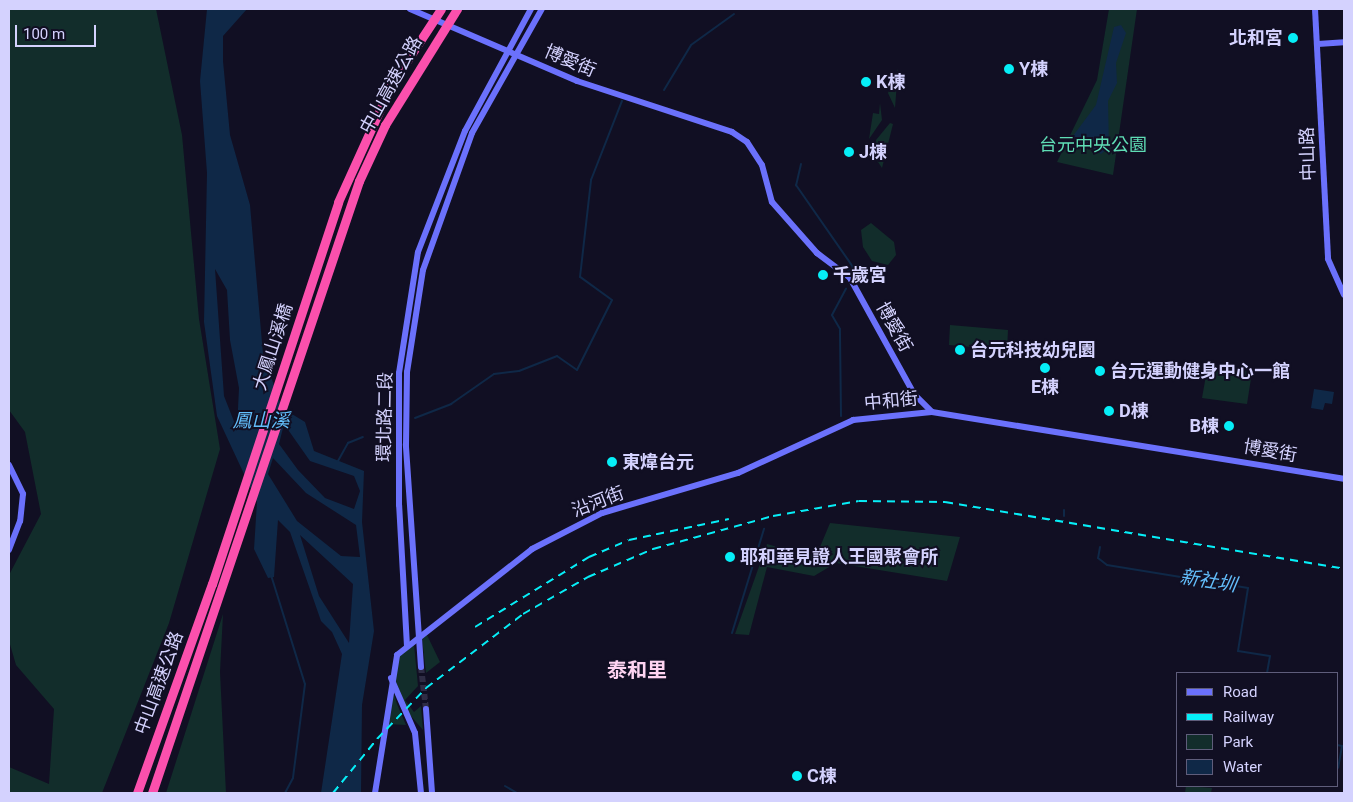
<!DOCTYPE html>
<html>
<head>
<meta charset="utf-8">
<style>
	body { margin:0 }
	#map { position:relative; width:1353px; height:802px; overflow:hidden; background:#110f23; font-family:Roboto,"Noto Sans TC",sans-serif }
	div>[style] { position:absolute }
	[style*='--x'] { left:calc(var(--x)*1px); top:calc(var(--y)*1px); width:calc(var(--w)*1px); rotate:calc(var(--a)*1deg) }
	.green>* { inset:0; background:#122d2b }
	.water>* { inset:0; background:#0f2847 }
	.stream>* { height:2px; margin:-1px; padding:0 1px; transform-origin:1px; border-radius:1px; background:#0f2847 }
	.secondary-tunnel>* { height:6px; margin-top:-3px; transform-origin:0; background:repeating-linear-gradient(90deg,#2e2c44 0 6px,transparent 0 9px) }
	.secondary>* { height:6px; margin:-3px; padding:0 3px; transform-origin:3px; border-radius:3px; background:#6b71fc }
	.highway>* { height:9px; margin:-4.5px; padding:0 4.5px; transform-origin:4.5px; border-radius:4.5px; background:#fb50ad }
	.rail>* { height:2px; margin-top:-1px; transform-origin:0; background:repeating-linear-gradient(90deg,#06eef7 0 8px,transparent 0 14px) }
	.dots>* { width:14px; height:14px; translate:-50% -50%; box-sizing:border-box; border:2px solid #110f23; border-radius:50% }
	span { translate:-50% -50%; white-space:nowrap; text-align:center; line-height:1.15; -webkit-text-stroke:4px #110f23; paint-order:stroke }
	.poi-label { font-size:18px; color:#d4d2fe; font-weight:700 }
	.right { translate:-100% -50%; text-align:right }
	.left { translate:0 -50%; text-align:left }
	.street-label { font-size:18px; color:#d4d2fe }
	.park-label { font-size:18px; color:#5fddb5 }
	.water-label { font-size:19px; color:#63befb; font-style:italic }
	.quarter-label { font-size:20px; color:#fed4f1; font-weight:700 }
	.frame { position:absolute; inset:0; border:10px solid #d4d2fe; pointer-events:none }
	.legend { position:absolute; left:1176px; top:672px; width:162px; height:115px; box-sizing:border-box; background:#110f23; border:1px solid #5f5d7b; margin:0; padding:6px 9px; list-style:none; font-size:15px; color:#d4d2fe }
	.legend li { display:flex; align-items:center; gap:10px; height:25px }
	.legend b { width:25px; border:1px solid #5f5d7b }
	.scale { position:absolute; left:15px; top:25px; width:81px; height:22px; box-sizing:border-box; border:2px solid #d4d2fe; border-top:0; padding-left:6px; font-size:15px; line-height:18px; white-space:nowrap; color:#d4d2fe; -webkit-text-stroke:4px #110f23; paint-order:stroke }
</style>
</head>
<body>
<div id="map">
	<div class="green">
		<div style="clip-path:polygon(9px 9px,156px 9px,182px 135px,199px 319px,220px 449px,169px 623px,102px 793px,9px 793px,9px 767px,49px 784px,54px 709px,16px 665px,9px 641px,9px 575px,41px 514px,25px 432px,9px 410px)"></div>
		<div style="clip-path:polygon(1109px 9px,1137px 9px,1113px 175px,1057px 162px,1097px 80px)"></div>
		<div style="clip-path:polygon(898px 69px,895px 108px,888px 93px)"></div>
		<div style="clip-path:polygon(880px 103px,882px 120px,869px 139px,873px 113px,879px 114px)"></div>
		<div style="clip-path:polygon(890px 123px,893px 124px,882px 168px,874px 156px,876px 140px)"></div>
		<div style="clip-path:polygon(871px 223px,894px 242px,896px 255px,888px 265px,872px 261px,863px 247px,861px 230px)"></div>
		<div style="clip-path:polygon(950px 325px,1008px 330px,1007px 350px,949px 345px)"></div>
		<div style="clip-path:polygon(1208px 364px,1252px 372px,1247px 404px,1202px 398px)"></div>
		<div style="clip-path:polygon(830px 523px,960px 537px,947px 581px,836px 563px,814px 576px,767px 567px,749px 635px,735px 634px,767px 544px,809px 556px,820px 547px)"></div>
		<div style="clip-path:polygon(223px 614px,220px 672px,226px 793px,166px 793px)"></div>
		<div style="clip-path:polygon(426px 633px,440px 662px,426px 673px,422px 638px)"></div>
		<div style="clip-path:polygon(414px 644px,418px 686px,405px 700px,414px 712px,421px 706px,423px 730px,410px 715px,393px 675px,399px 656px)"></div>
		<div style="clip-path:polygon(391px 685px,397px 704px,406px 725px,386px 724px)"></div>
		<div style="clip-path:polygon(1186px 786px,1212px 788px,1211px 793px,1185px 793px)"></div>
	</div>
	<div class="water">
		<div style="clip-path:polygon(evenodd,207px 9px,247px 9px,223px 36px,223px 61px,230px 135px,250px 205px,263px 354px,282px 408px,305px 422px,314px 451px,364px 471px,362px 522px,374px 631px,362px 705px,361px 793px,321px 793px,342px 654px,332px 632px,321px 621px,290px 532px,278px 520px,274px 577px,268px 578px,254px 549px,257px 502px,217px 416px,204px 322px,207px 173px,200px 81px,207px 9px,215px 269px,227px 290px,230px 340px,239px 388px,237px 429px,224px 396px,215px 269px,207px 9px,284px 424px,310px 461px,354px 476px,360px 491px,354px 509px,325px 498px,298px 470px,279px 444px,284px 424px,207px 9px,273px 458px,306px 493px,356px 525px,360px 557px,341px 556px,297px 521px,268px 474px,273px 458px,207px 9px,300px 535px,353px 584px,349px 643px,319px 596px,300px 535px)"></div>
		<div style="clip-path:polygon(1121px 25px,1126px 33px,1116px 63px,1117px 83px,1108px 101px,1109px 147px,1101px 154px,1088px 145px,1074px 150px,1070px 140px,1096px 105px,1114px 27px)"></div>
		<div style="clip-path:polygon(1314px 389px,1334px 392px,1332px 404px,1325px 403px,1323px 410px,1311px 408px)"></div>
	</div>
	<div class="stream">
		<div style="--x:664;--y:90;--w:52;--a:-59"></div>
		<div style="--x:691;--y:45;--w:53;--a:-35.8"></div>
		<div style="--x:801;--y:164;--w:22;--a:103"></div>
		<div style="--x:796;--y:185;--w:100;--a:55.2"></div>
		<div style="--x:853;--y:267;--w:9;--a:144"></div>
		<div style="--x:841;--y:416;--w:87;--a:-90.7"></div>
		<div style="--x:840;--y:329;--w:16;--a:-120"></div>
		<div style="--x:832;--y:315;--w:30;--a:-62"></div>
		<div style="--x:415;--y:418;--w:39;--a:-21"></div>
		<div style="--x:451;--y:404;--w:52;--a:-34.9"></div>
		<div style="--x:494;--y:374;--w:25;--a:-7"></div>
		<div style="--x:519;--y:371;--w:41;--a:-21.5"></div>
		<div style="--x:557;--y:356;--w:24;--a:35"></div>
		<div style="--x:577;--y:370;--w:78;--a:-63.4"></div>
		<div style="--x:612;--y:300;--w:39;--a:-144"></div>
		<div style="--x:580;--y:277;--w:98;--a:-83.5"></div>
		<div style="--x:591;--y:180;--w:85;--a:-68.6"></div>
		<div style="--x:338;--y:461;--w:21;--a:-61"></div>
		<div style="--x:348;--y:443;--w:16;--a:-22"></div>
		<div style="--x:1064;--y:510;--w:6;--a:90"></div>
		<div style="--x:1100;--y:547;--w:11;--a:100"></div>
		<div style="--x:1098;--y:558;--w:11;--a:38"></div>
		<div style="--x:1107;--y:565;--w:143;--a:9.3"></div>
		<div style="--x:1248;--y:588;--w:64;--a:99"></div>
		<div style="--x:1238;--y:651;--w:32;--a:9"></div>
		<div style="--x:1270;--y:656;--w:17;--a:100"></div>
		<div style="--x:271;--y:575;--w:114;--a:72.7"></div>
		<div style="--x:305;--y:684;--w:95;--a:97.3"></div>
		<div style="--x:293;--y:778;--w:17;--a:118"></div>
		<div style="--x:732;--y:633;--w:109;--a:-72.9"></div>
		<div style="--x:1337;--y:745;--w:5;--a:11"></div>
		<div style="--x:1342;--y:746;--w:22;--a:100"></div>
		<div style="--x:505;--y:786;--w:14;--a:30"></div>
	</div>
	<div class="secondary-tunnel">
		<div style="--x:421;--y:667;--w:42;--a:83.2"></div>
	</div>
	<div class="secondary">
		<div style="--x:410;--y:9;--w:182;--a:23.3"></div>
		<div style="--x:577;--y:81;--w:163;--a:18.2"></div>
		<div style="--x:732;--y:132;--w:18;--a:34"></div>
		<div style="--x:747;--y:142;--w:27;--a:57"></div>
		<div style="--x:762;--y:165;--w:38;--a:75"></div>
		<div style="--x:772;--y:202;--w:68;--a:48.6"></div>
		<div style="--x:817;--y:253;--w:41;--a:37.1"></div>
		<div style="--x:850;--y:278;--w:132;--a:61.1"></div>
		<div style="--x:914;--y:394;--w:25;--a:45"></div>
		<div style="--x:932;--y:412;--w:417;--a:9.2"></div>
		<div style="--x:1315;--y:9;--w:250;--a:87"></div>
		<div style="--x:1328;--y:259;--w:39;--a:66"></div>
		<div style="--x:1318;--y:44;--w:26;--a:-4"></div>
		<div style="--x:9;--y:465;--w:32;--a:64"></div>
		<div style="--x:23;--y:494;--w:27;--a:96"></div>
		<div style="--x:20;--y:521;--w:31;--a:111"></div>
		<div style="--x:407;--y:646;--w:141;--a:-93.2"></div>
		<div style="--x:399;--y:505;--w:132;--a:-90"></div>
		<div style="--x:399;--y:373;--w:122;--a:-81.1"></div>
		<div style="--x:418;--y:252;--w:130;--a:-68.8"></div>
		<div style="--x:465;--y:131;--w:139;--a:-61.6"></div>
		<div style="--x:421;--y:667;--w:223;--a:-93.9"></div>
		<div style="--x:406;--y:445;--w:73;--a:-89.2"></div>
		<div style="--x:407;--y:372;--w:103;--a:-81.1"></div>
		<div style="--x:423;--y:270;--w:145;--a:-70.3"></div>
		<div style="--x:472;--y:133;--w:142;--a:-60.6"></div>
		<div style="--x:391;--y:678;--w:60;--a:66.4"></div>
		<div style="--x:415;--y:733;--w:60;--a:84.3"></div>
		<div style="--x:426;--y:709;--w:84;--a:85.9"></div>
		<div style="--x:375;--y:793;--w:140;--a:-80.9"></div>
		<div style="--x:397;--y:655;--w:172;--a:-38.1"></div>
		<div style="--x:532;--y:549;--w:79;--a:-27.2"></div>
		<div style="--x:602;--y:513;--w:142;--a:-16.4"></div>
		<div style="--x:738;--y:473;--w:127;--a:-24.7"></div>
		<div style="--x:853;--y:420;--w:79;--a:-5.8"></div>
	</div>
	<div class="highway">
		<div style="--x:137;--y:793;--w:222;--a:-70.3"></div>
		<div style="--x:212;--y:584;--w:402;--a:-71.7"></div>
		<div style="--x:338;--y:202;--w:128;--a:-65.6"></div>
		<div style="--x:391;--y:85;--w:91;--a:-56.7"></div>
		<div style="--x:152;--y:793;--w:646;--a:-71.31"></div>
		<div style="--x:359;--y:181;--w:62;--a:-65.1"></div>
		<div style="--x:385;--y:125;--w:137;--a:-58.2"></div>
	</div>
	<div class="rail">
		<div style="--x:475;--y:627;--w:134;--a:-31.6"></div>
		<div style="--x:589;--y:557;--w:43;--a:-23"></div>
		<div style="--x:629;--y:540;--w:102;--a:-11.9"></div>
		<div style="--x:333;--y:793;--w:70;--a:-50.8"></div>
		<div style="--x:377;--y:739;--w:71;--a:-46.1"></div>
		<div style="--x:426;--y:688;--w:122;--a:-37.3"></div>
		<div style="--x:523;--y:614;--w:75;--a:-29.6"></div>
		<div style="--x:588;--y:577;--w:71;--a:-23.3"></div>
		<div style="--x:653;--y:549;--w:124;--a:-15.4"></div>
		<div style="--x:773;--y:516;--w:87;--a:-9.9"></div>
		<div style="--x:859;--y:501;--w:86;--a:0.7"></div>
		<div style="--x:945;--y:502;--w:405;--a:9.5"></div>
	</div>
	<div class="dots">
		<div style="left:1293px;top:38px;background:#06eef7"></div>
		<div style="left:1009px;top:69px;background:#06eef7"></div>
		<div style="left:866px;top:82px;background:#06eef7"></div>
		<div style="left:849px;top:152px;background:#06eef7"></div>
		<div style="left:823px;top:275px;background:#06eef7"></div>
		<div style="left:960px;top:350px;background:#06eef7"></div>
		<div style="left:1045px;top:368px;background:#06eef7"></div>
		<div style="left:1100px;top:371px;background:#06eef7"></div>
		<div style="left:1109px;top:411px;background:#06eef7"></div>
		<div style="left:1229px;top:426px;background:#06eef7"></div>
		<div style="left:612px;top:462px;background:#06eef7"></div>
		<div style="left:730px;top:557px;background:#06eef7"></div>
		<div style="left:797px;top:776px;background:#06eef7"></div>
	</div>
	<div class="poi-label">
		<span class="right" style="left:1283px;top:38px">北和宮</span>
		<span class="left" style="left:1019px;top:69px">Y棟</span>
		<span class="left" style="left:876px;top:82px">K棟</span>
		<span class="left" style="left:859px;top:152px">J棟</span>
		<span class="left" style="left:833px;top:275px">千歲宮</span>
		<span class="left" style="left:970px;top:350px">台元科技幼兒園</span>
		<span class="left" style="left:1110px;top:371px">台元運動健身中心一館</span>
		<span style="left:1045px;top:387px">E棟</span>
		<span class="left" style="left:1119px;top:411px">D棟</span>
		<span class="right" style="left:1219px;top:426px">B棟</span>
		<span class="left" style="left:622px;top:462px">東煒台元</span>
		<span class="left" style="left:740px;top:557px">耶和華見證人王國聚會所</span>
		<span class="left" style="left:807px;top:776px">C棟</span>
	</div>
	<div class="street-label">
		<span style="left:570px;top:61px;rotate:23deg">博愛街</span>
		<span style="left:391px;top:85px;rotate:-61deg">中山高速公路</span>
		<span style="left:1308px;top:154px;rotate:-92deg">中山路</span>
		<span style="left:894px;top:327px;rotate:61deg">博愛街</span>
		<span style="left:273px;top:347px;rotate:-72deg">大鳳山溪橋</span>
		<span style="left:891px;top:401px;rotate:-5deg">中和街</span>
		<span style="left:385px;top:417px;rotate:-89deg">環北路二段</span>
		<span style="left:1270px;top:451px;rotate:10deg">博愛街</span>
		<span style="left:598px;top:502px;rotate:-21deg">沿河街</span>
		<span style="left:159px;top:683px;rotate:-70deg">中山高速公路</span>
	</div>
	<div class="park-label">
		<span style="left:1093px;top:145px">台元中央公園</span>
	</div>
	<div class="water-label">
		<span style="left:261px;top:421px">鳳山溪</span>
		<span style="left:1208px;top:581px;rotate:9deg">新社圳</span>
	</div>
	<div class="quarter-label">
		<span style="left:637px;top:670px">泰和里</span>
	</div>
	<div class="frame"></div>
	<ul class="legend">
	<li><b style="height:6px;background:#6b71fc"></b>Road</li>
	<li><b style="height:6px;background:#06eef7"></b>Railway</li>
	<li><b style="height:14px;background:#122d2b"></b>Park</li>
	<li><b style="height:14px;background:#0f2847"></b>Water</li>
	</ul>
	<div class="scale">100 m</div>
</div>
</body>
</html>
